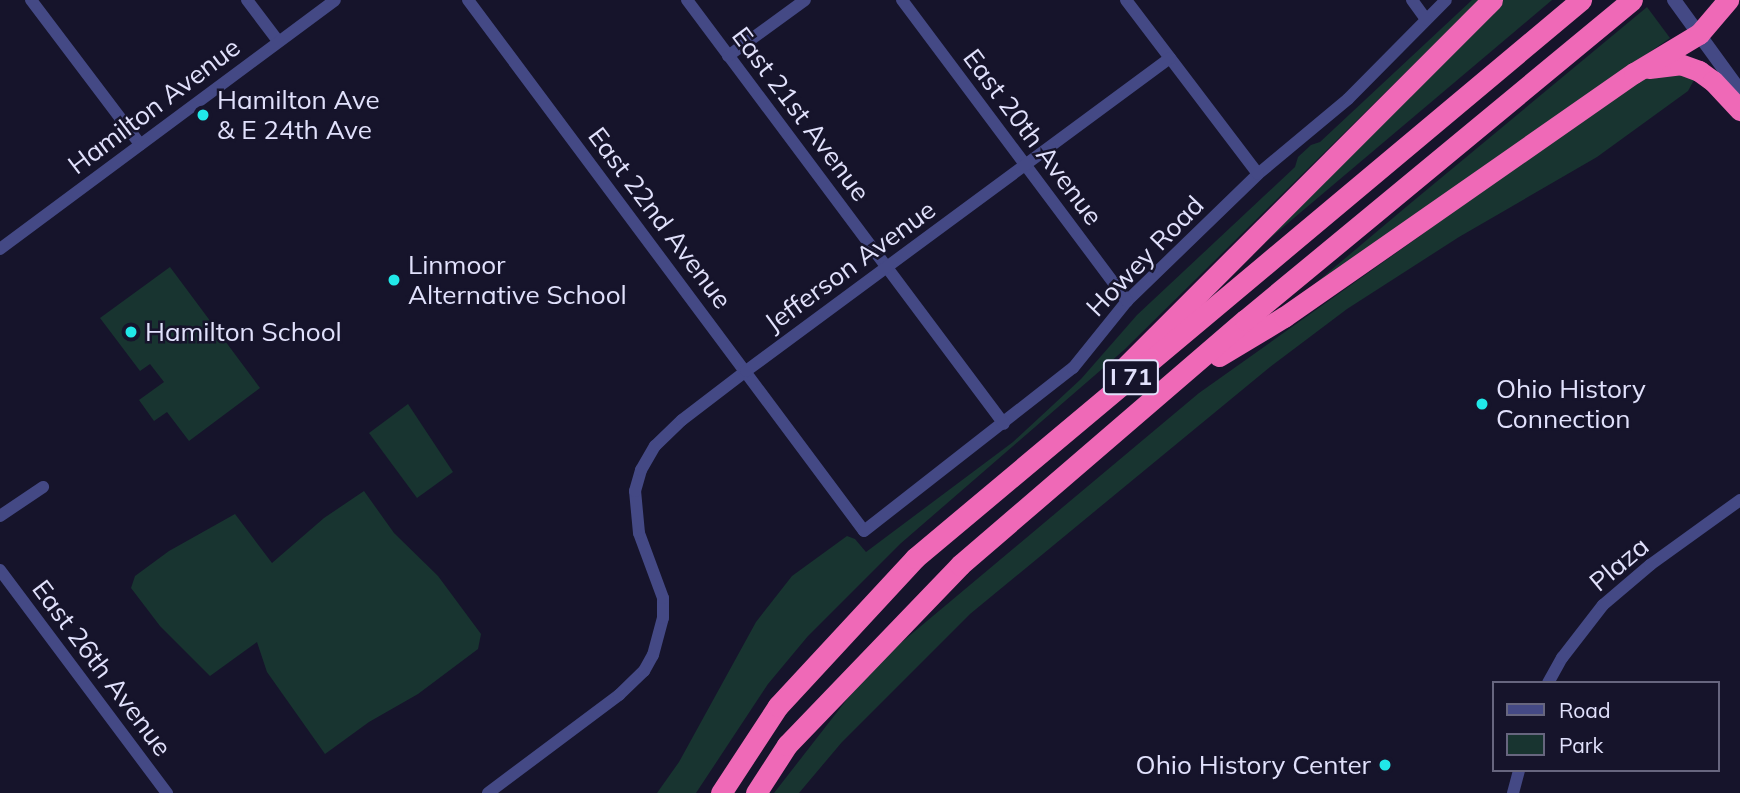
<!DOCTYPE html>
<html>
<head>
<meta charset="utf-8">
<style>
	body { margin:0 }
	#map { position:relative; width:1740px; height:793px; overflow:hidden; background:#16142b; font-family:Mulish,sans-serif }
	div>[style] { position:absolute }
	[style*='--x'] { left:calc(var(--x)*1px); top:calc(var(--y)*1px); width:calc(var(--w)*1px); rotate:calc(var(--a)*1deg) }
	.green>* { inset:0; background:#183430 }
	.minor>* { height:12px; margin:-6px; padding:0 6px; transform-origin:6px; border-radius:6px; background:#444985 }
	.tertiary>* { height:14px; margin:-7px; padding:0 7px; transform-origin:7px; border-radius:7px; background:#444985 }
	.motorway>* { height:21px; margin:-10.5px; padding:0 10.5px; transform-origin:10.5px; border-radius:10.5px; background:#ef69b7 }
	.dots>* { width:19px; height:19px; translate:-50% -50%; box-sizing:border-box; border:4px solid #16142b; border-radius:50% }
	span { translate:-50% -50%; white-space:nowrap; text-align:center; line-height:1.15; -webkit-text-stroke:5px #16142b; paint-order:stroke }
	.shield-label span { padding:2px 5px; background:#16142b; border:2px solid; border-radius:5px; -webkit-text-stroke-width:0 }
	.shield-label { font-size:24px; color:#e1e1fc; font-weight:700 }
	.poi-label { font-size:26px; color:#e1e1fc }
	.left { translate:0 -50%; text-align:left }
	.right { translate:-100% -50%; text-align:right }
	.street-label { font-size:26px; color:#e1e1fc }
	.legend { position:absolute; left:1492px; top:681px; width:228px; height:91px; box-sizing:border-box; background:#16142b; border:2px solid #67667f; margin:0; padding:9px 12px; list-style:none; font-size:21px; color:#e1e1fc }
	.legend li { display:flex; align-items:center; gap:14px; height:35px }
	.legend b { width:35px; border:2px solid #67667f }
</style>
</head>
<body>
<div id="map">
	<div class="green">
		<div style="clip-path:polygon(1472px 0,1479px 0,1124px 350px,900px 544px,808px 636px,768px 684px,696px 793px,657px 793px,679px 762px,756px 622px,792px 576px,847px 536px,855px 539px,866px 552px,1013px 442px,1081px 379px,1137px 315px,1295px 167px,1298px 157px,1311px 145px,1320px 142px)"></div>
		<div style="clip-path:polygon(1502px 0,1552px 0,1217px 283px,1308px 192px)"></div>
		<div style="clip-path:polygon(1647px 7px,1670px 38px,1311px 287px,1406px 207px)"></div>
		<div style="clip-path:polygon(1699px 71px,1688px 91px,1597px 157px,1459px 237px,1347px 309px,1270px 367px,970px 614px,842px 742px,799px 793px,774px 793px,848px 698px,890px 652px,1199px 393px,1420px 236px,1469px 196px,1634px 73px)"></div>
		<div style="clip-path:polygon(170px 267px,260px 388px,189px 441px,167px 412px,154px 421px,139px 400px,164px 382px,150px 364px,140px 371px,100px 318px)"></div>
		<div style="clip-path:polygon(408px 404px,453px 472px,417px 498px,369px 433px)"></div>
		<div style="clip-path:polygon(364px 491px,394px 533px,438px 576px,481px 634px,478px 649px,418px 694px,369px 722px,325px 754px,267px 672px,257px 642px,210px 676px,160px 626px,131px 588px,135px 576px,169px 551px,235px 514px,272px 563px,324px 518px)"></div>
	</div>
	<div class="minor">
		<div style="--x:31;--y:0;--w:181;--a:52.9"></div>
		<div style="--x:247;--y:0;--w:51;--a:52.9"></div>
		<div style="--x:468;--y:0;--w:662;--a:53.29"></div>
		<div style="--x:864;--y:531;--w:265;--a:-38"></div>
		<div style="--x:1073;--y:368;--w:86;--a:-51.1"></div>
		<div style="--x:1127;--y:301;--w:182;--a:-44.1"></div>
		<div style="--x:1258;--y:174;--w:117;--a:-39.8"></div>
		<div style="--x:1348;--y:99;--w:139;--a:-45.3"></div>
		<div style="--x:687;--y:0;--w:529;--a:53.22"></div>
		<div style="--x:902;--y:0;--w:376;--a:53.2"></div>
		<div style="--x:1126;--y:0;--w:218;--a:52.8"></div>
		<div style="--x:1412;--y:0;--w:24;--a:54"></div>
		<div style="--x:728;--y:56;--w:95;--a:-36"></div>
		<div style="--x:0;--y:249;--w:417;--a:-36.6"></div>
		<div style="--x:0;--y:516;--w:52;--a:-34"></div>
		<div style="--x:0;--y:570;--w:279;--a:53.2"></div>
		<div style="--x:1548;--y:683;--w:29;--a:-61"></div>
		<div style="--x:1562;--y:658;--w:67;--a:-52.3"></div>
		<div style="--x:1603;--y:605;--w:62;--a:-40.4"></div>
		<div style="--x:1650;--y:565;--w:111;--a:-35.8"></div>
		<div style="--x:488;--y:793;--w:164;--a:-36.8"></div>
		<div style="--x:619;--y:695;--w:35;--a:-44"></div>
		<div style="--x:644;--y:671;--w:18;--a:-61"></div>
		<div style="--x:653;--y:655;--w:38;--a:-75"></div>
		<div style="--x:663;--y:618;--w:20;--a:-90"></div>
		<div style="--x:663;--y:598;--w:69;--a:-110.3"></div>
		<div style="--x:639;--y:533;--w:42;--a:-95.4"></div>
		<div style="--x:635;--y:491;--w:22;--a:-74"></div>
		<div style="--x:641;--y:470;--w:28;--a:-60"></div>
		<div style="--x:655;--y:446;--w:37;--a:-44"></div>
		<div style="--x:682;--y:420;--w:81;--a:-37.4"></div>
		<div style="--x:746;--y:371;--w:527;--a:-36.44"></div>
		<div style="--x:1513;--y:793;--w:24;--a:-75"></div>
	</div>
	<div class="tertiary">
		<div style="--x:1674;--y:0;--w:112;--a:54"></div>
	</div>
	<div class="motorway">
		<div style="--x:1649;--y:68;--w:31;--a:-7"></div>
		<div style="--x:1680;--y:64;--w:20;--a:20"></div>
		<div style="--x:1699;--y:71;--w:17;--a:36"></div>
		<div style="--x:1713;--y:81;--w:40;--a:47"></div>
		<div style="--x:1219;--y:356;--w:76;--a:-31"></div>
		<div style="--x:1284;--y:317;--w:427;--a:-34.9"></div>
		<div style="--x:1634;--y:73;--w:76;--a:-31"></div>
		<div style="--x:1699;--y:34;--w:45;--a:-49.5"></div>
		<div style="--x:1125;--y:367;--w:519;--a:-45"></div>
		<div style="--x:721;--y:793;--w:104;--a:-56.8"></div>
		<div style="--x:778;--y:706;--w:202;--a:-47.2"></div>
		<div style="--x:915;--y:558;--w:869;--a:-39.96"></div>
		<div style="--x:756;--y:793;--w:57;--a:-57.1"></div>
		<div style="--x:787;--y:745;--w:250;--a:-46.1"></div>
		<div style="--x:960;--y:565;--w:376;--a:-40.7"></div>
		<div style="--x:1245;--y:320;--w:502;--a:-39.59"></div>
	</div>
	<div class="dots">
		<div style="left:203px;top:115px;background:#21e8e8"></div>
		<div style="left:394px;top:280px;background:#21e8e8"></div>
		<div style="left:131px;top:332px;background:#21e8e8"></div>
		<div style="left:1482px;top:404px;background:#21e8e8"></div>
		<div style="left:1385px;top:765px;background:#21e8e8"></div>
	</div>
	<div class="shield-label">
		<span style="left:1131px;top:377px">I 71</span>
	</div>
	<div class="poi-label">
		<span class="left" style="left:217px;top:115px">Hamilton Ave<br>&amp; E 24th Ave</span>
		<span class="left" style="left:408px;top:280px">Linmoor<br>Alternative School</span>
		<span class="left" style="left:145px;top:332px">Hamilton School</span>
		<span class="left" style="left:1496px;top:404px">Ohio History<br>Connection</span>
		<span class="right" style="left:1371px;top:765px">Ohio History Center</span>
	</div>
	<div class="street-label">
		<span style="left:154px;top:106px;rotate:-37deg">Hamilton Avenue</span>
		<span style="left:801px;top:114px;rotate:53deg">East 21st Avenue</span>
		<span style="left:1033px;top:137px;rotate:53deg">East 20th Avenue</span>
		<span style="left:660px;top:218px;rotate:53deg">East 22nd Avenue</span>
		<span style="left:1145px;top:256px;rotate:-46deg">Howey Road</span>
		<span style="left:850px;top:266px;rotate:-36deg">Jefferson Avenue</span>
		<span style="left:1619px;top:564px;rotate:-40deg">Plaza</span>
		<span style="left:102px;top:668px;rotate:53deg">East 26th Avenue</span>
	</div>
	<ul class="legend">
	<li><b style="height:9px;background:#444985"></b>Road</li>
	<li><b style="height:19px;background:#183430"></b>Park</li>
	</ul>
</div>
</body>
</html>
